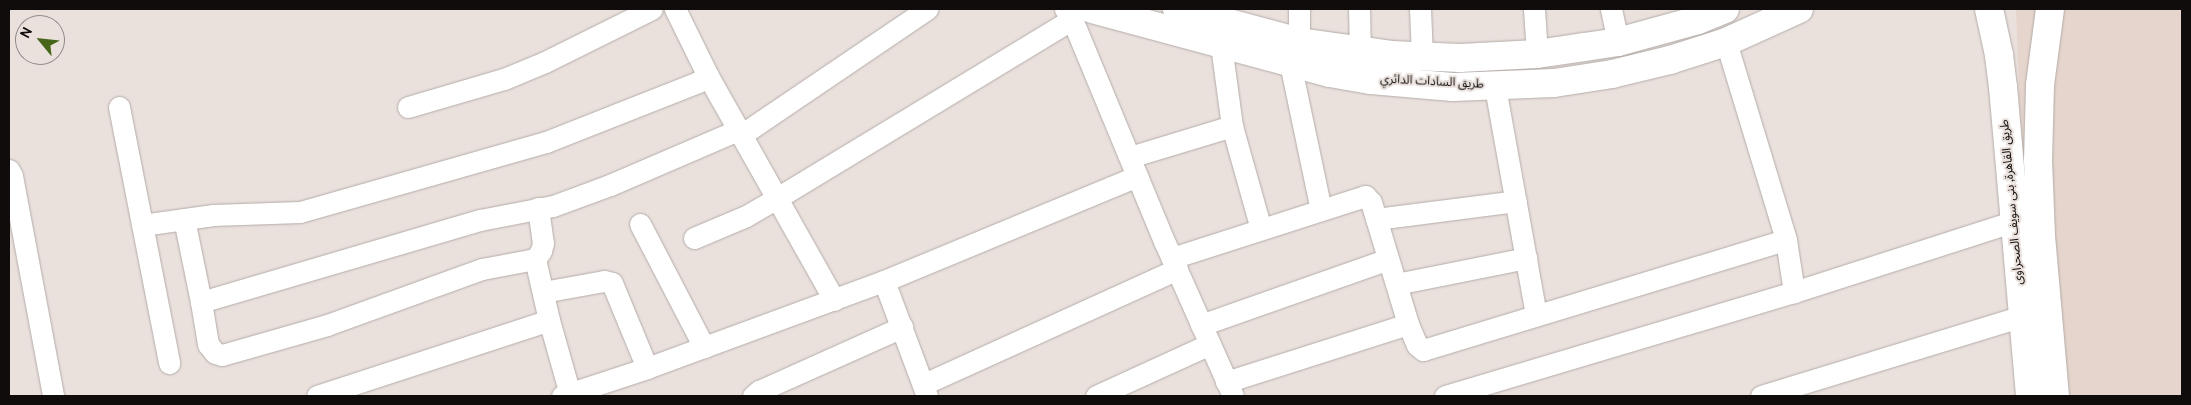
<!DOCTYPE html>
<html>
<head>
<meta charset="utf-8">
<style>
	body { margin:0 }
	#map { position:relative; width:2191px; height:405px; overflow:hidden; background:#eae1dd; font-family:Overpass,"Noto Sans Arabic",sans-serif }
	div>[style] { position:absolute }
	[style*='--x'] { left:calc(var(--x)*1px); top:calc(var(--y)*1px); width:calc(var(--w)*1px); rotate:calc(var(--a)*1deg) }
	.built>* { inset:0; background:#e5d5cd }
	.roads { filter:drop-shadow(0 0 1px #b4aca8) drop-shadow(0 0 1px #b4aca8) }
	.minor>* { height:21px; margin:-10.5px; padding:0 10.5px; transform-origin:10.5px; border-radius:10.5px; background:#fff }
	.major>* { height:28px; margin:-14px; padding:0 14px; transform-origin:14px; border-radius:14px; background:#fff }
	.highway>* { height:28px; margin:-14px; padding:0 14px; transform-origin:14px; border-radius:14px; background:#fff }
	span { translate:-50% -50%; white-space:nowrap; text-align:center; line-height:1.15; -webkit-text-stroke:4px #eae1dd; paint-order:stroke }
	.street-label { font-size:12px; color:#0f0c0b }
	.frame { position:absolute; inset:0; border:10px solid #0f0c0b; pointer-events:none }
	.north { position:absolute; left:15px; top:15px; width:50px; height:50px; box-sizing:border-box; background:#eae1dd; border:1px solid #928c89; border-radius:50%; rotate:298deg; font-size:14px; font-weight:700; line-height:20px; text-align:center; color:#0f0c0b }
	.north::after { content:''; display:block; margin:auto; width:18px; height:22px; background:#476519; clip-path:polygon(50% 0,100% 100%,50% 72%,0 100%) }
</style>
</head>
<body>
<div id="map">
	<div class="built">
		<div style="clip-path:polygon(2016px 9px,2182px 9px,2182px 396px,2041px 396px,2022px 177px)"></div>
	</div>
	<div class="roads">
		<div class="minor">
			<div style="--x:1065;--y:9;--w:12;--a:55"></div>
			<div style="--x:1072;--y:19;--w:243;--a:67.5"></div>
			<div style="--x:1165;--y:243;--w:167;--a:66"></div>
			<div style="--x:1299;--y:9;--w:33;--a:90"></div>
			<div style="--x:1359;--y:9;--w:43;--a:88.7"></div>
			<div style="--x:1420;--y:9;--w:48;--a:87.6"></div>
			<div style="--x:1534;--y:9;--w:45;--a:86.2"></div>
			<div style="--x:1611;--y:9;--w:34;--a:78"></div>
			<div style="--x:1726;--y:42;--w:207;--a:73.1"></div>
			<div style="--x:1786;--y:240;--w:53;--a:81.3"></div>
			<div style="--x:1221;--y:45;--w:82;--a:82.3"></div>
			<div style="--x:1232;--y:126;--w:107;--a:74.3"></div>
			<div style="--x:1290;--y:63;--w:150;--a:78.1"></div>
			<div style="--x:708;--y:76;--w:257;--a:60.6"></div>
			<div style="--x:1495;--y:87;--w:232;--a:79.8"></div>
			<div style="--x:119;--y:107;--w:261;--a:78.9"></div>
			<div style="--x:408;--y:107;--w:100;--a:-16.3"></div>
			<div style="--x:504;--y:79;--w:44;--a:-22.5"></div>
			<div style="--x:545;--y:62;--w:119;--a:-26.4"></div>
			<div style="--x:741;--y:135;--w:225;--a:-34.1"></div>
			<div style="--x:1130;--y:157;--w:107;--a:-16.9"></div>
			<div style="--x:9;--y:170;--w:7;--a:63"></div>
			<div style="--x:12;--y:176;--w:224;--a:79.4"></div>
			<div style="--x:538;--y:208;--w:35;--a:82"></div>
			<div style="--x:543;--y:243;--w:8;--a:104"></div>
			<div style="--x:541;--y:251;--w:10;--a:127"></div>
			<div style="--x:535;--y:259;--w:63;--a:77.1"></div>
			<div style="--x:549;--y:320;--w:77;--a:74.2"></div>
			<div style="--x:184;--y:219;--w:85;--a:78.4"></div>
			<div style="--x:201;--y:302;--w:43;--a:80.5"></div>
			<div style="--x:208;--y:344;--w:11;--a:52"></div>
			<div style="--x:215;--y:353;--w:7;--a:16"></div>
			<div style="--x:222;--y:355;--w:109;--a:-15.9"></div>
			<div style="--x:327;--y:325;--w:165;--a:-19.9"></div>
			<div style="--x:482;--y:269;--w:54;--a:-10.7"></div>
			<div style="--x:1376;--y:219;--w:141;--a:-7.3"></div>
			<div style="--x:640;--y:224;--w:139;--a:62.5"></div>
			<div style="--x:142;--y:225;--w:72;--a:-8"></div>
			<div style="--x:213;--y:215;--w:87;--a:-2"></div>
			<div style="--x:300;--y:212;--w:256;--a:-15.9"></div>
			<div style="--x:546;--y:142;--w:163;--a:-21.5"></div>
			<div style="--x:698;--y:82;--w:12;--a:-31"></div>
			<div style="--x:708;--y:76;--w:75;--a:-116.2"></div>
			<div style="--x:694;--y:238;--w:56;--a:-22.9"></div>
			<div style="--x:746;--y:216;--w:36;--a:-30"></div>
			<div style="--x:777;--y:198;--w:345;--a:-31.2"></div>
			<div style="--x:1172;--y:258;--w:203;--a:-17.8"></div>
			<div style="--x:1365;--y:196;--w:8;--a:45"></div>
			<div style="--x:1371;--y:202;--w:127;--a:73.1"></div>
			<div style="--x:1408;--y:324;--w:23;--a:67"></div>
			<div style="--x:1417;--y:345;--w:8;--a:40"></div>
			<div style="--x:1423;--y:350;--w:379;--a:-16.9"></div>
			<div style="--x:884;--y:281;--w:123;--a:69.5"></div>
			<div style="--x:1396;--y:284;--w:133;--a:-11.3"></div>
			<div style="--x:543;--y:292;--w:62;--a:-10.2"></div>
			<div style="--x:604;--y:281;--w:8;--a:14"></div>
			<div style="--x:612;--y:283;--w:92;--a:67.6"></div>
			<div style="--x:201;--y:302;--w:291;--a:-16.4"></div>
			<div style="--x:480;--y:220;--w:74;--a:-10.9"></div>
			<div style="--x:553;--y:206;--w:61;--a:-20.2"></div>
			<div style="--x:610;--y:185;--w:139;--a:-23.3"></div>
			<div style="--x:1201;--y:325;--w:198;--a:-19.4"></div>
			<div style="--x:1226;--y:382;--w:191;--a:-17.7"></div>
			<div style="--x:924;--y:384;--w:278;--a:-24.4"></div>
			<div style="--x:317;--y:396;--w:244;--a:-18.1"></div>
			<div style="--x:562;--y:396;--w:89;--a:-18.2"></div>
			<div style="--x:647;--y:368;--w:252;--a:-20.2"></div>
			<div style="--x:884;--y:281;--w:274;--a:-22.5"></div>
			<div style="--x:753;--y:396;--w:8;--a:-40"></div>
			<div style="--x:759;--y:391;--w:157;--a:-24.1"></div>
			<div style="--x:1096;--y:396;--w:125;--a:-24.5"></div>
			<div style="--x:1445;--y:396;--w:364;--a:-16.6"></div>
			<div style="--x:1794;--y:292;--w:232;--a:-17.8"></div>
			<div style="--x:1761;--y:396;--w:274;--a:-17"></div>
		</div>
		<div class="major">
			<div style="--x:1989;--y:9;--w:47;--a:77.7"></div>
			<div style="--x:1999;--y:55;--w:32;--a:83"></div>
			<div style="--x:2003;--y:87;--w:310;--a:85"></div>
			<div style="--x:2050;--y:9;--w:77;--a:97.5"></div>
			<div style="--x:2040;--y:85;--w:75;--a:91.5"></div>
			<div style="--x:2038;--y:160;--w:76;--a:87.7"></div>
			<div style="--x:2041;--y:236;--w:161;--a:85"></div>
		</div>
		<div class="highway">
			<div style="--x:1092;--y:9;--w:246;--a:15.1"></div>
			<div style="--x:1330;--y:73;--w:42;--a:9.7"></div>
			<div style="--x:1371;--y:80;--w:82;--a:4.9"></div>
			<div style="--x:1453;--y:87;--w:101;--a:-2.3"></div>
			<div style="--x:1554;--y:83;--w:59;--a:-8.8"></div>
			<div style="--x:1612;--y:74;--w:60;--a:-13.6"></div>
			<div style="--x:1670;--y:60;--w:59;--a:-17.8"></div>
			<div style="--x:1726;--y:42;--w:80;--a:-24.3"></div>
			<div style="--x:1177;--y:9;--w:126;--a:15.1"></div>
			<div style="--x:1299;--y:42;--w:93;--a:8"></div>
			<div style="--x:1391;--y:55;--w:69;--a:2.5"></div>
			<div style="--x:1460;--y:58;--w:77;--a:-3"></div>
			<div style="--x:1537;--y:54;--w:82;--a:-8.4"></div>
			<div style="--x:1618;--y:42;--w:83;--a:-15.4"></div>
			<div style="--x:1698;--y:20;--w:29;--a:-22"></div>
		</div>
	</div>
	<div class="street-label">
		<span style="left:1432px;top:83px;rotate:3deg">طريق السادات الدائري</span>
		<span style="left:2013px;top:202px;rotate:-95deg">طريق القاهرة, بنى سويف الصحراوى</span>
	</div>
	<div class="frame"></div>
	<div class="north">N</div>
</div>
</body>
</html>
